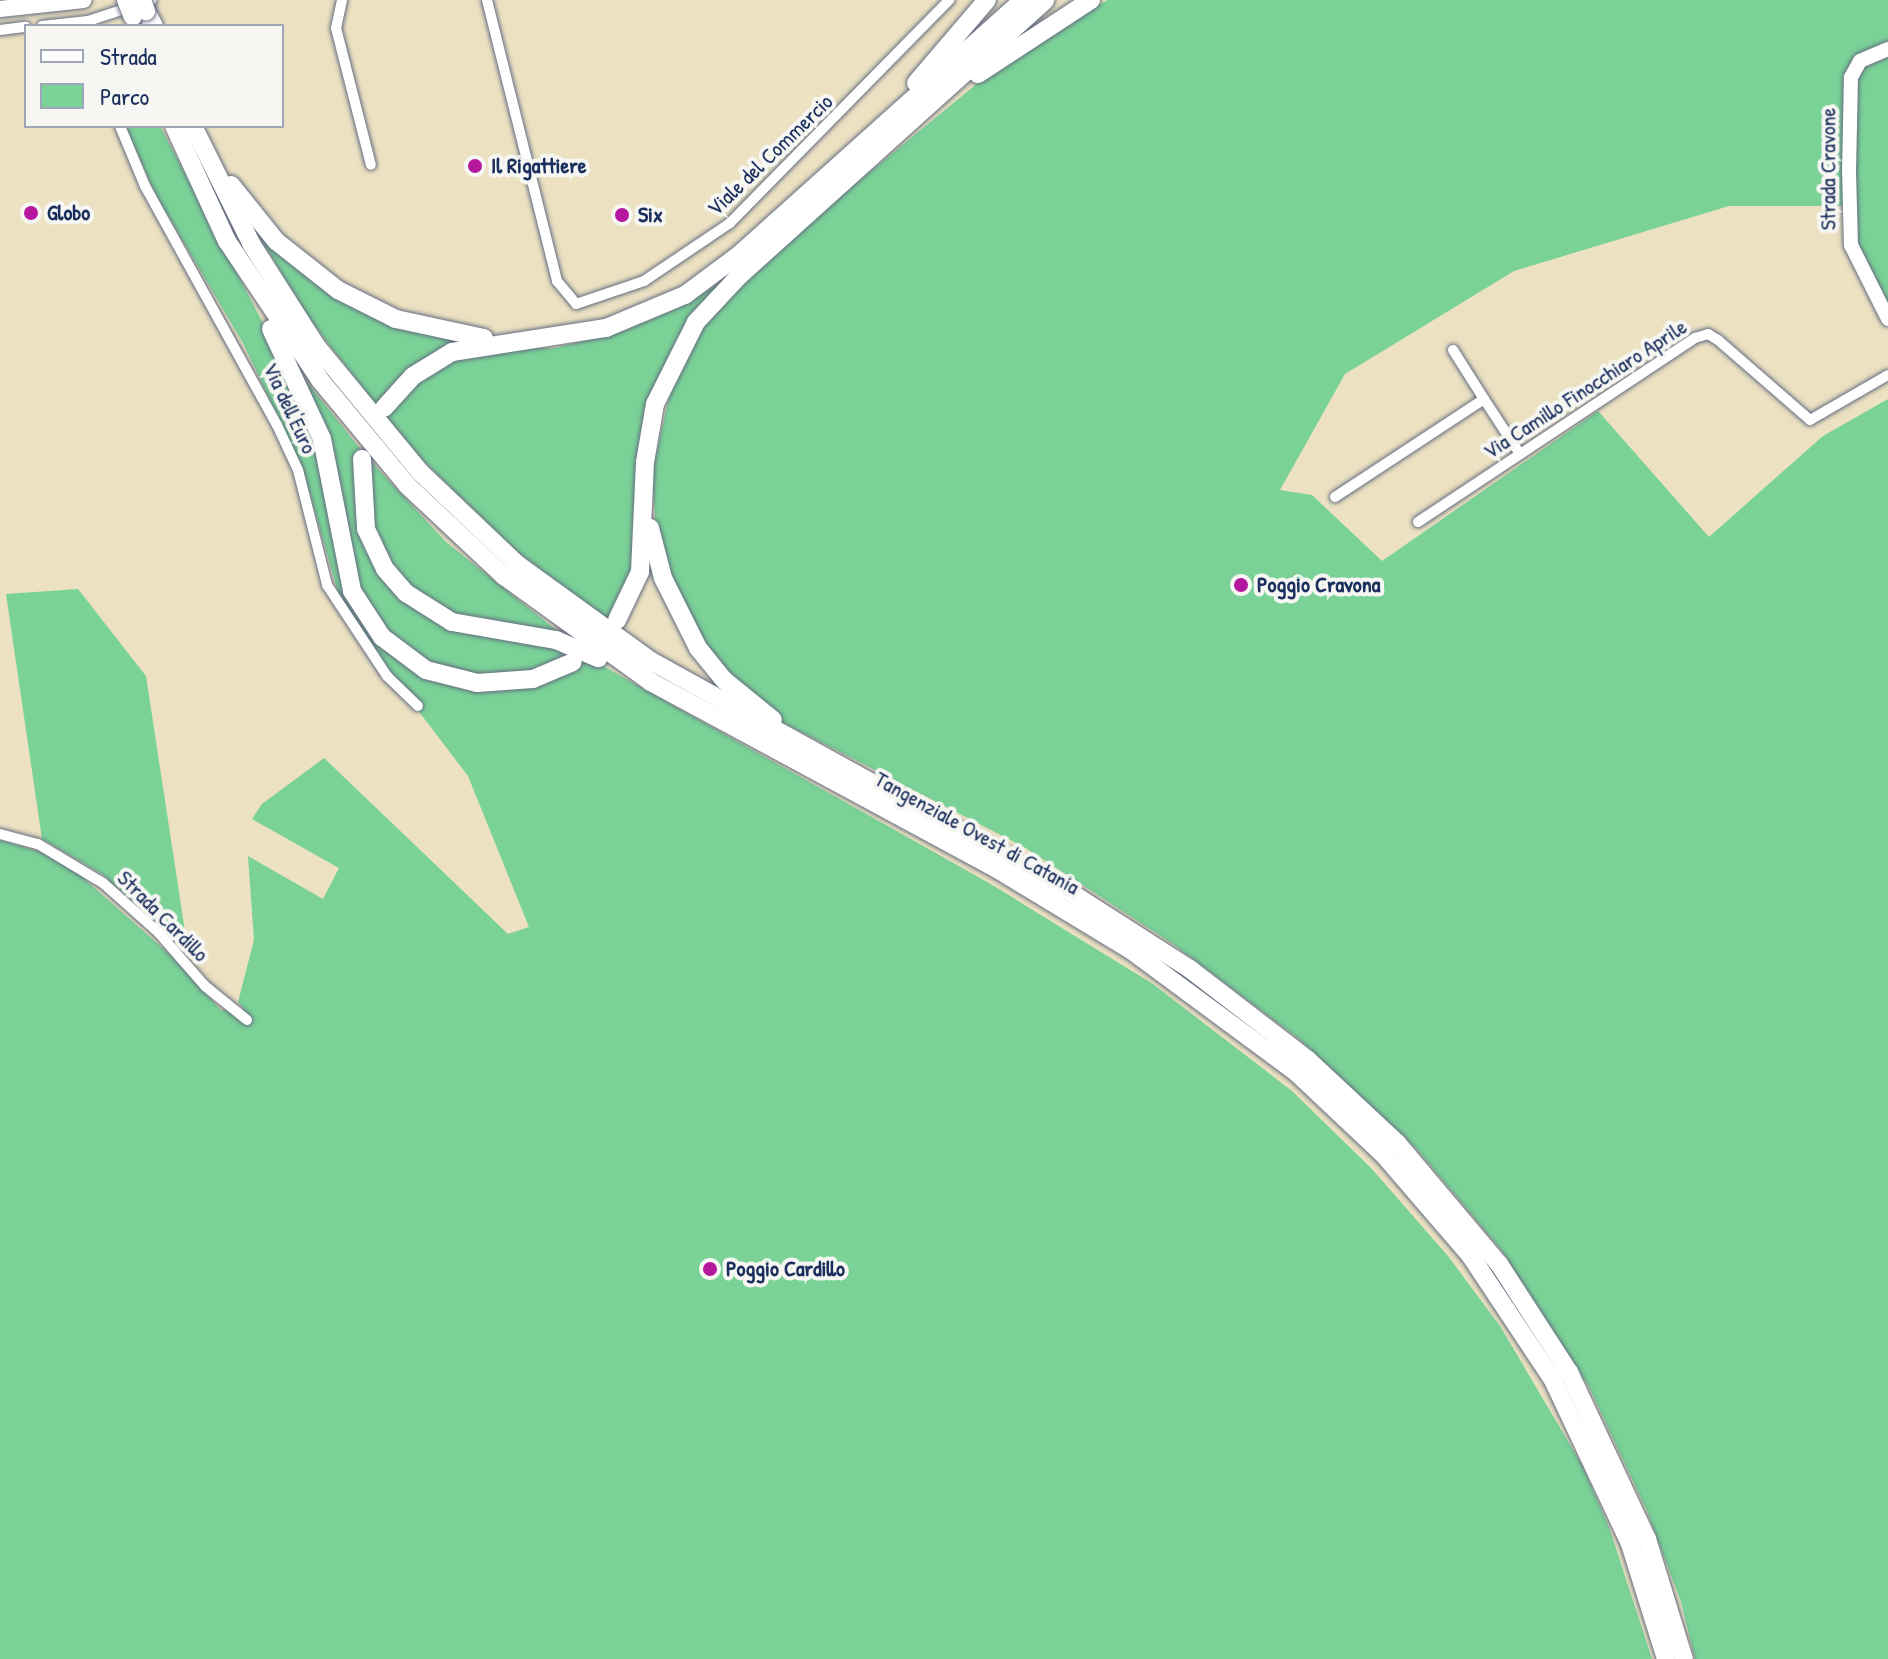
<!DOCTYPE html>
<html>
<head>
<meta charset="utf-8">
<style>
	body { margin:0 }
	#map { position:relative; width:1888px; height:1659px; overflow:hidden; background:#ece1c1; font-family:"Patrick Hand",sans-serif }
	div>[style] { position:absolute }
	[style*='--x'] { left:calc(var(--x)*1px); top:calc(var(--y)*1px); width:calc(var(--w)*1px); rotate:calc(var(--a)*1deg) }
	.green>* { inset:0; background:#7ad297 }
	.roads { filter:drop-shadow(0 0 2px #646d81) drop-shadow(0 0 2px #646d81) }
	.street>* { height:10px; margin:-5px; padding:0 5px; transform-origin:5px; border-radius:5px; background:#fff }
	.secondary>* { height:14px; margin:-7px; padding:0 7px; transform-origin:7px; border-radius:7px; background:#fff }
	.primary>* { height:16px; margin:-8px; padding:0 8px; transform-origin:8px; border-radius:8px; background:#fff }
	.highway>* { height:18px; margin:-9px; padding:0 9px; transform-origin:9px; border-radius:9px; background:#fff }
	.bridges { filter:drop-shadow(0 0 2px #646d81) drop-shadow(0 0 2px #646d81) }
	.highway-bridge>* { height:18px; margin:-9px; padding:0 9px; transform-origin:9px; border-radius:9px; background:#fff }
	.dots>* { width:22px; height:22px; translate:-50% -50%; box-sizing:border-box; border:4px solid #f6f6f2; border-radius:50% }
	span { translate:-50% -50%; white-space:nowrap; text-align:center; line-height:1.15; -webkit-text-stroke:8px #f6f6f2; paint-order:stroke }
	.street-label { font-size:22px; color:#1b2f5e }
	.poi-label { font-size:22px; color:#1b2f5e; font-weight:700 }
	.left { translate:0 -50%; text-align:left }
	.legend { position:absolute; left:24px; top:24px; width:260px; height:104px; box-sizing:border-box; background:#f6f6f2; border:2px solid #9ea6b7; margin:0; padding:10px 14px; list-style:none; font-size:24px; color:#1b2f5e }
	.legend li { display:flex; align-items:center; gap:16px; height:40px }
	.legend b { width:40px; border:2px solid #9ea6b7 }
</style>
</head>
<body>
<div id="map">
	<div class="green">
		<div style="clip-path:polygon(1108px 0,1888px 0,1888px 43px,1860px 53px,1843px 75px,1843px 206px,1729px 206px,1514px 271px,1345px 374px,1280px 490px,1312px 495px,1382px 561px,1598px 411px,1709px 537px,1823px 436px,1888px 399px,1888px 1659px,1695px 1659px,1681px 1602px,1647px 1511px,1589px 1387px,1502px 1251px,1415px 1147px,1299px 1039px,1173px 944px,1024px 847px,780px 721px,755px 702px,696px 638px,657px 543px,652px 474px,673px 379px,706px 320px,826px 208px,968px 91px,1033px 39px)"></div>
		<div style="clip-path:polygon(1888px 56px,1888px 308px,1855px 241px,1856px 80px,1865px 67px)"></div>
		<div style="clip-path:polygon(125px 126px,160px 126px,276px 348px,319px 446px,350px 598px,385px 648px,432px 678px,480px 689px,536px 686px,580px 665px,566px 658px,519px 674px,464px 675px,417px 660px,382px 631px,352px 577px,326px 438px,302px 376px,366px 456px,446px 542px,565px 637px,462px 622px,409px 591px,385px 562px,370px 530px,364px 493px,367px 464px,359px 455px,354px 495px,361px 533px,387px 580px,416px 608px,460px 630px,559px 646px,605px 667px,989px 883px,1153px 984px,1292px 1091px,1372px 1169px,1448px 1256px,1500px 1326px,1582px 1465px,1609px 1527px,1652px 1659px,0 1659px,0 840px,44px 853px,81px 876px,167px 952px,221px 1010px,244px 1009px,238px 1002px,254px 940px,248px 856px,323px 899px,339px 868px,252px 819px,262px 804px,324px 758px,508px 934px,529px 927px,468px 776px,417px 709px,422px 705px,381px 661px,341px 603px,304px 473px,243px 343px,157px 197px)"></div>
		<div style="clip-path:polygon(258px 234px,285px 257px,465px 343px,437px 364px,497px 348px,555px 348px,620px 332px,678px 308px,720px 283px,677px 338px,655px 385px,636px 563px,608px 622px,515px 550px,409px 447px,310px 320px)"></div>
		<div style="clip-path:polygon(78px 589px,146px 676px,188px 951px,102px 874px,42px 839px,6px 594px)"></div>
	</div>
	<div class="roads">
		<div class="street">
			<div style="--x:342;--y:0;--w:29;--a:102"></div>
			<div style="--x:336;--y:28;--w:141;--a:75.7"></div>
			<div style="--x:487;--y:0;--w:290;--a:76"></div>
			<div style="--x:557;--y:281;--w:30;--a:50"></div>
			<div style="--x:576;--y:304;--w:72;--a:-18.7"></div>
			<div style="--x:644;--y:281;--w:104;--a:-34"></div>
			<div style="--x:730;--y:223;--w:313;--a:-45.5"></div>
			<div style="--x:42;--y:26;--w:46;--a:-6.2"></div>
			<div style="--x:88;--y:21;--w:67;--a:-18.2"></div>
			<div style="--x:0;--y:30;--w:26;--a:-7"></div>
			<div style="--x:120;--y:126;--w:65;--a:67.4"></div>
			<div style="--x:145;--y:186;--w:273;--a:61.1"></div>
			<div style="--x:277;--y:425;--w:50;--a:65"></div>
			<div style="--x:298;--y:470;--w:119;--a:75.8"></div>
			<div style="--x:327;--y:585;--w:109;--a:56.6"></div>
			<div style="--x:387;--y:676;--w:43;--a:44.1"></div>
			<div style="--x:1453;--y:350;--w:58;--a:57.7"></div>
			<div style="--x:1335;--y:497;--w:178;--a:-33.3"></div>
			<div style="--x:1484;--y:399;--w:66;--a:56.8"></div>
			<div style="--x:1418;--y:522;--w:333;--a:-33.6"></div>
			<div style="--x:1695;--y:338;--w:14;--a:-17"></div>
			<div style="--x:1708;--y:334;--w:12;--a:31"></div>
			<div style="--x:1718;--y:340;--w:122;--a:41"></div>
			<div style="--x:1810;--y:420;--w:90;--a:-30"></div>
			<div style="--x:0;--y:834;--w:39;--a:15"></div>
			<div style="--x:38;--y:844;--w:76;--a:31"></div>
			<div style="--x:103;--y:883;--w:74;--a:41.7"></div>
			<div style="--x:158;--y:932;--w:72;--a:49"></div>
			<div style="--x:205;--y:986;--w:54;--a:39"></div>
		</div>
		<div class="secondary">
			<div style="--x:1888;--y:49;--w:30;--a:157"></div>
			<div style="--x:1860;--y:61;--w:18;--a:119"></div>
			<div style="--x:1851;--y:77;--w:93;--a:91.2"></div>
			<div style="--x:1849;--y:170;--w:75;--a:88.5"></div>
			<div style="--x:1851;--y:245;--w:83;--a:63.4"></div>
		</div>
		<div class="primary">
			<div style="--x:0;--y:9;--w:84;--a:-6.1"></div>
		</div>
		<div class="highway">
			<div style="--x:146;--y:11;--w:17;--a:62"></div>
			<div style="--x:978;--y:74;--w:135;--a:-33.2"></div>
			<div style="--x:916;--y:83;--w:109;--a:-49.5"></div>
			<div style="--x:174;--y:126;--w:127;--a:65.3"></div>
			<div style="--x:227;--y:241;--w:167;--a:56.2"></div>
			<div style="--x:320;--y:380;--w:138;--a:50.3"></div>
			<div style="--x:408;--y:486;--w:132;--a:43.2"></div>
			<div style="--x:504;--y:576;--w:181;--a:35.8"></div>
			<div style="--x:651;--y:682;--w:393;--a:28.4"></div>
			<div style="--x:997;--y:869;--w:157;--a:31.2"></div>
			<div style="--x:1131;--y:950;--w:207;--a:36.5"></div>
			<div style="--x:1297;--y:1073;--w:118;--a:43.3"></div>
			<div style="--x:1383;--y:1154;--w:133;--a:49.3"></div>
			<div style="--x:1470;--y:1255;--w:150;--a:56.4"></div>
			<div style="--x:1553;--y:1380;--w:181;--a:64.8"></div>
			<div style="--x:1630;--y:1544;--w:121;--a:72.6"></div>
			<div style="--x:193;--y:126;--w:133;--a:63.6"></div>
			<div style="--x:252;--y:245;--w:121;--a:57.5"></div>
			<div style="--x:317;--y:347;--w:163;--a:50.5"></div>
			<div style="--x:421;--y:473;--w:132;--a:43.5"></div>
			<div style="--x:517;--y:564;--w:165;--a:35.9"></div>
			<div style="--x:651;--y:661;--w:476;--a:28.9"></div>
			<div style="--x:1068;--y:891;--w:145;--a:32.6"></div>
			<div style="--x:1190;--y:969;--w:149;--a:37.6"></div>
			<div style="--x:1308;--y:1060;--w:122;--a:43"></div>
			<div style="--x:1397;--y:1143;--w:158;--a:49.9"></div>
			<div style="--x:1499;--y:1264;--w:129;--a:57.1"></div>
			<div style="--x:1569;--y:1372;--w:184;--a:65"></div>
			<div style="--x:1647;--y:1539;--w:126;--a:72.9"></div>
			<div style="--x:231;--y:185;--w:72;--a:51.2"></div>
			<div style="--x:276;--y:241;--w:79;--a:38.3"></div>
			<div style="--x:338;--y:290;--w:65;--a:26.6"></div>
			<div style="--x:396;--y:319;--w:90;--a:12.2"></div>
			<div style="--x:271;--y:329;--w:121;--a:65.1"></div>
			<div style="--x:322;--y:439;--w:155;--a:78.8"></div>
			<div style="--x:352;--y:591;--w:55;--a:56.9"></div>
			<div style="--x:382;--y:637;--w:55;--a:36.9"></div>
			<div style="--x:426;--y:670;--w:53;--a:14.3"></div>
			<div style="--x:477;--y:683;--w:56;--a:-4.1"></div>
			<div style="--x:533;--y:679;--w:43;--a:-23"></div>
			<div style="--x:384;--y:408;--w:43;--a:-47.8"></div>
			<div style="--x:413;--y:376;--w:46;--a:-31.6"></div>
			<div style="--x:452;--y:352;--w:156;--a:-8.9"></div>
			<div style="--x:606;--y:328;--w:86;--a:-22.7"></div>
			<div style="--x:685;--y:295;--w:69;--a:-36.7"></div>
			<div style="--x:740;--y:254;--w:380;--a:-41.9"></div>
			<div style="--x:362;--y:459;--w:70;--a:86.7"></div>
			<div style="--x:366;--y:529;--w:44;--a:64.6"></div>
			<div style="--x:385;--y:569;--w:32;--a:49"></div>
			<div style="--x:406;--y:593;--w:54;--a:32.2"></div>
			<div style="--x:452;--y:622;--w:106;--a:9.8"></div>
			<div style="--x:556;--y:640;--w:46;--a:23.2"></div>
			<div style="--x:650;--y:528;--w:52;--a:75.4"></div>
			<div style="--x:663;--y:578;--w:78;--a:63.4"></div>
			<div style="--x:698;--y:648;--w:41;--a:50.9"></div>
			<div style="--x:724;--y:680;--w:63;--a:39.2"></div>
			<div style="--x:617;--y:620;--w:53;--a:-64.4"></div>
			<div style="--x:640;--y:572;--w:110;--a:-87.4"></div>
			<div style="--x:645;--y:462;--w:59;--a:-80.2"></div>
			<div style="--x:655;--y:404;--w:92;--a:-63.4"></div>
			<div style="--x:696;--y:322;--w:63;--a:-46.9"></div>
			<div style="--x:739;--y:276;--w:412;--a:-42"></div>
		</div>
	</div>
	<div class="bridges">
		<div class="highway-bridge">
			<div style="--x:126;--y:0;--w:18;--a:68"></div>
			<div style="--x:142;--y:0;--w:12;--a:70"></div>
		</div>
	</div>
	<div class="dots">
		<div style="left:475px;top:166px;background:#b5179e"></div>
		<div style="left:31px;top:213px;background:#b5179e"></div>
		<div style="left:622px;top:215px;background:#b5179e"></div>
		<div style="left:1241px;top:585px;background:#b5179e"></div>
		<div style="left:710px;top:1269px;background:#b5179e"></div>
	</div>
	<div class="street-label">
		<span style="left:770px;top:155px;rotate:-44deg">Viale del Commercio</span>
		<span style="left:1828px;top:169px;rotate:-90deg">Strada Cravone</span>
		<span style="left:1585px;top:389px;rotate:-33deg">Via Camillo Finocchiaro Aprile</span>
		<span style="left:290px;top:408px;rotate:65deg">Via dell'Euro</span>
		<span style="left:977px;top:833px;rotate:29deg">Tangenziale Ovest di Catania</span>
		<span style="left:163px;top:916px;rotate:45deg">Strada Cardillo</span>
	</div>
	<div class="poi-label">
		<span class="left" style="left:491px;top:166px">Il Rigattiere</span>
		<span class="left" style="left:47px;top:213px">Globo</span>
		<span class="left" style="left:638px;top:215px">Six</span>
		<span class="left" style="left:1257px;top:585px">Poggio Cravona</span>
		<span class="left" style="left:726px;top:1269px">Poggio Cardillo</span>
	</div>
	<ul class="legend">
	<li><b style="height:10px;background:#fff"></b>Strada</li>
	<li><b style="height:22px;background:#7ad297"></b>Parco</li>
	</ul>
</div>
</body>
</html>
